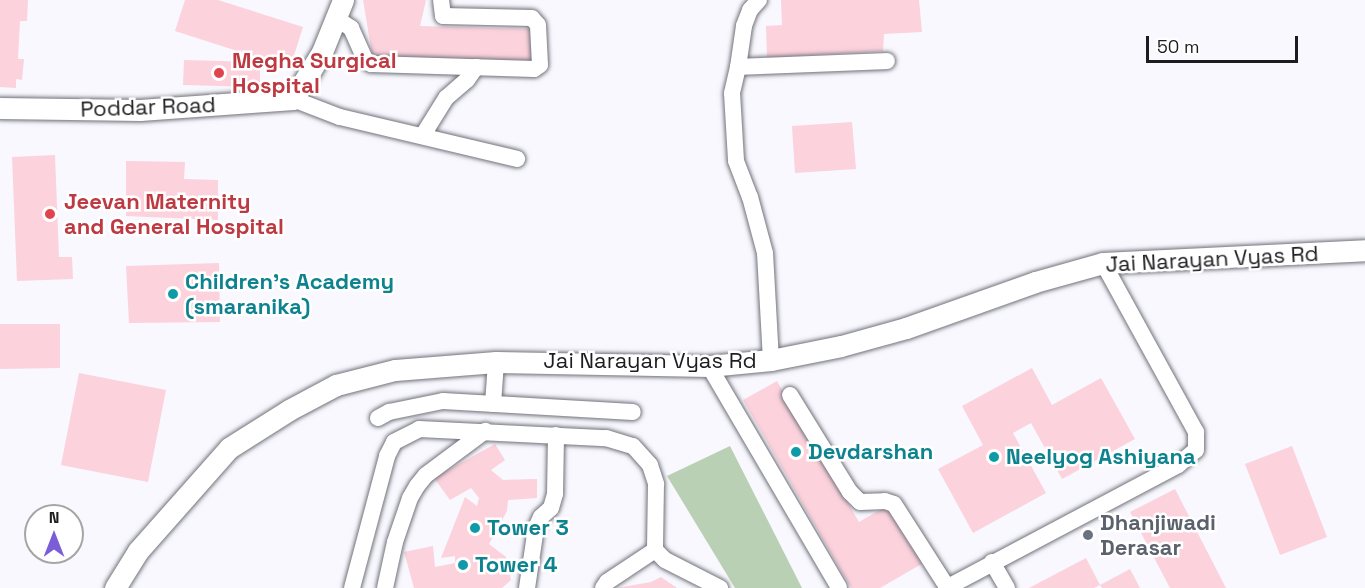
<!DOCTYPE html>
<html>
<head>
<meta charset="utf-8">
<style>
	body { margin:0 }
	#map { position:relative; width:1365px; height:588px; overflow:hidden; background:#f8f8fe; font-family:"Space Grotesk",sans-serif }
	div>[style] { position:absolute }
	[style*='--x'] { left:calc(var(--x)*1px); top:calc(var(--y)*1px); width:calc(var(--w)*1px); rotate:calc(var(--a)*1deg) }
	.green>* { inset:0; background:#bad0b4 }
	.building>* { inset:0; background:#fcd2dd }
	.roads { filter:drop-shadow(0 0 2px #72727b) drop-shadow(0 0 2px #72727b) }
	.minor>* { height:16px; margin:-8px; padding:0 8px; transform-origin:8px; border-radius:8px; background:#fff }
	.tertiary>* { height:21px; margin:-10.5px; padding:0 10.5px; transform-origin:10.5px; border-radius:10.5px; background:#fff }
	.dots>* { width:16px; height:16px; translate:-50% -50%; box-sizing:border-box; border:3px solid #fff; border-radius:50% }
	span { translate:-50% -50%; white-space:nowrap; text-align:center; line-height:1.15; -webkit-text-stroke:5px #fff; paint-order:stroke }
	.health-label { font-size:22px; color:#be3a42; font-weight:700 }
	.left { translate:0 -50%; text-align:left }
	.street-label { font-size:22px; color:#1d1d20 }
	.culture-label { font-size:22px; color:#0d838f; font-weight:700 }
	.worship-label { font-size:22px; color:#5b616d; font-weight:700 }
	.north { position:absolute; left:24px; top:504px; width:60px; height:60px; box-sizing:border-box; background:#fff; border:2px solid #a5a5a6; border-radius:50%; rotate:0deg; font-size:16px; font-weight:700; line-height:24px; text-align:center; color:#1d1d20 }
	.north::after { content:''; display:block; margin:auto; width:21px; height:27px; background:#7b5dd7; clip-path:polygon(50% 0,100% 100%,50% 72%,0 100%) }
	.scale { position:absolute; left:1146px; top:36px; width:152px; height:27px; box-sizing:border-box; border:3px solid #1d1d20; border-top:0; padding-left:8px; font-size:18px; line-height:21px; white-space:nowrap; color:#1d1d20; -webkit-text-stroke:4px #fff; paint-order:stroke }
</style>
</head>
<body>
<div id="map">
	<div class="green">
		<div style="clip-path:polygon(730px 446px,802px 588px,735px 588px,667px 476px)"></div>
	</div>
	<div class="building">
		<div style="clip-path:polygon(0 0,28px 0,27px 21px,20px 21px,18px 59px,24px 59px,22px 80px,16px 79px,16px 88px,0 87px)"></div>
		<div style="clip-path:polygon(185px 0,218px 0,303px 27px,290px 68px,175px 31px)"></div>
		<div style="clip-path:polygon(363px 0,426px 0,420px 26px,532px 29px,534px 62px,373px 60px)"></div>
		<div style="clip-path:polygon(781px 0,919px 0,922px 32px,884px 34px,883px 51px,767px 58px,766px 26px,782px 25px)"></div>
		<div style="clip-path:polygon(184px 60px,260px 62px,260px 87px,183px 85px)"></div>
		<div style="clip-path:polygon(852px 122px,856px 169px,795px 173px,792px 126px)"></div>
		<div style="clip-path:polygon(55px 155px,59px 257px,72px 257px,73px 279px,17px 281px,12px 157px)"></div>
		<div style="clip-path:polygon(126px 161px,185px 162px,184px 179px,218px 180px,218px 220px,126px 216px)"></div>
		<div style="clip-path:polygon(219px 263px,220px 322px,129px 323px,126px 266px)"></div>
		<div style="clip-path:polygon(0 324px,60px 324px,60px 368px,0 369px)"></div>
		<div style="clip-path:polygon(1032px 368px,1052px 405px,1101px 378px,1135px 439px,1062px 479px,1031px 423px,1013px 433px,1046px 493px,973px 533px,938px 469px,983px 445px,962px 406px)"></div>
		<div style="clip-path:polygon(79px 373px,166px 390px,148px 482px,61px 465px)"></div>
		<div style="clip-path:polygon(777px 381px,859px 522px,890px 504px,925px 562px,880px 588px,851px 588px,743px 400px)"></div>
		<div style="clip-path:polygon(495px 444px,505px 460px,491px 470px,503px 480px,537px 479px,537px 498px,508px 500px,507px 511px,489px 544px,506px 557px,511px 580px,502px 588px,414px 588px,404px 552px,433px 546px,435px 567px,455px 563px,455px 556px,441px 558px,465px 497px,477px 506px,479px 498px,471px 488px,450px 500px,434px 478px)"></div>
		<div style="clip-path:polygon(1292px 446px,1327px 537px,1280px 555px,1245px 464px)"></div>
		<div style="clip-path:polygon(1175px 489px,1226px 588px,1170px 588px,1130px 512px)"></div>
		<div style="clip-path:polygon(1086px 558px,1100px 585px,1094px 588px,1029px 588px)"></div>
		<div style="clip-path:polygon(1130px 569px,1140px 588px,1102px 588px,1100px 585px)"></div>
		<div style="clip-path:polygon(661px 577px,677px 588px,617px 588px,651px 582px)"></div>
	</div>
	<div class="roads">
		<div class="minor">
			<div style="--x:759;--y:0;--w:13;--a:132"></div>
			<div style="--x:750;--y:10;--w:17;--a:111"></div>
			<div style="--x:744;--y:26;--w:41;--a:98.3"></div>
			<div style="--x:738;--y:67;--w:27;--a:103"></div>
			<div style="--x:732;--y:93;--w:68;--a:86.6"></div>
			<div style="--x:736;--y:161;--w:39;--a:69"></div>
			<div style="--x:750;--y:197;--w:58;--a:75"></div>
			<div style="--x:765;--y:253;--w:107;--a:86.8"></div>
			<div style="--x:337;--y:19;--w:17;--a:33"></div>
			<div style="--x:351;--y:28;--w:34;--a:66"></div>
			<div style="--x:365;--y:59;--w:8;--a:40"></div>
			<div style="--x:371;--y:64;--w:163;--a:1.8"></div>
			<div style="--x:534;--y:69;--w:7;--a:-34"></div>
			<div style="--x:540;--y:65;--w:40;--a:-92.9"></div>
			<div style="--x:538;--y:25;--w:9;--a:-131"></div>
			<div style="--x:532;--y:18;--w:89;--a:-178.7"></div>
			<div style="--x:443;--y:16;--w:16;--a:-97"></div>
			<div style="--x:738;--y:67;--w:149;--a:-2.3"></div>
			<div style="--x:293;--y:99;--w:50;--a:21"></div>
			<div style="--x:340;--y:117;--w:182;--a:13.3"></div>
			<div style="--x:423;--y:135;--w:44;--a:-58.1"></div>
			<div style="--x:446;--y:98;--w:28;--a:-41"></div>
			<div style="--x:467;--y:80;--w:16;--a:-55"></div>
			<div style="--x:709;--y:366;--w:257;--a:59.6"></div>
			<div style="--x:790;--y:395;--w:114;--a:58.3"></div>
			<div style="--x:850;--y:492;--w:14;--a:45"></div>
			<div style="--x:860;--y:502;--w:25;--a:-2"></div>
			<div style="--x:885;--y:501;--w:9;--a:18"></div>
			<div style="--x:894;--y:504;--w:98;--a:57.4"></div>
			<div style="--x:493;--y:404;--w:42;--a:-85.9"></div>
			<div style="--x:378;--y:418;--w:13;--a:-29"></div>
			<div style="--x:389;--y:412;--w:55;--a:-11.5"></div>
			<div style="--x:443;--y:401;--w:190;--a:3.3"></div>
			<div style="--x:992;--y:562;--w:30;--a:60"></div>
			<div style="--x:352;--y:588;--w:137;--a:-75.1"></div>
			<div style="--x:387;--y:456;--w:16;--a:-63"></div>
			<div style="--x:394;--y:442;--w:28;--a:-27"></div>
			<div style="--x:419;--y:429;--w:187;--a:2.8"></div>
			<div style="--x:606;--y:438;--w:28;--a:17"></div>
			<div style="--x:633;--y:446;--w:25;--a:48"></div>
			<div style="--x:650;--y:465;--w:20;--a:72"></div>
			<div style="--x:656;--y:484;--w:66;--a:90.9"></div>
			<div style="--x:655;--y:550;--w:14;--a:45"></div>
			<div style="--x:665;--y:560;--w:62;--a:27"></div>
			<div style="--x:385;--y:588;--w:47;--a:-77.7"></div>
			<div style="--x:395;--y:542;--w:46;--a:-71.2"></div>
			<div style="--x:410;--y:498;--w:14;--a:-60"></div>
			<div style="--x:417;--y:486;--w:14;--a:-51"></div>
			<div style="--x:426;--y:475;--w:74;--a:-36.7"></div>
			<div style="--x:527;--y:588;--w:61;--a:-81.5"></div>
			<div style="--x:536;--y:528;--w:12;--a:-66"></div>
			<div style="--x:541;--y:517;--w:13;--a:-42"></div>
			<div style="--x:551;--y:508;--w:15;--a:-74"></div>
			<div style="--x:555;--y:494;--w:59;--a:-89"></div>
			<div style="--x:603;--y:588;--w:7;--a:-56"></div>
			<div style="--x:607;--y:582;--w:58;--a:-33.7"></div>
			<div style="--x:946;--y:588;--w:263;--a:-27.9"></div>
			<div style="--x:1178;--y:465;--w:23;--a:-40"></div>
			<div style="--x:1196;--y:450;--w:18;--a:-90"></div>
			<div style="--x:1196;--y:432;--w:193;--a:-118.8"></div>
		</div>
		<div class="tertiary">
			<div style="--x:0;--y:108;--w:140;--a:0.8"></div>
			<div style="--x:140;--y:110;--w:153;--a:-4.1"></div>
			<div style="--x:293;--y:99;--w:55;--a:-58.3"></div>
			<div style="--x:322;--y:52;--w:56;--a:-68"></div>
			<div style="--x:115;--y:588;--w:44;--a:-58.1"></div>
			<div style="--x:138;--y:551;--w:137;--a:-48.5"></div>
			<div style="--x:229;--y:448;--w:71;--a:-32.3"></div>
			<div style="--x:289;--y:410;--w:53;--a:-28"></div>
			<div style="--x:336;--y:385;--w:61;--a:-14.3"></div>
			<div style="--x:395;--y:370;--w:101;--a:-4.5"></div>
			<div style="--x:496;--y:362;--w:213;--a:1.1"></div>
			<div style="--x:709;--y:366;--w:62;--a:-5.5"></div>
			<div style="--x:771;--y:360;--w:71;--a:-11.3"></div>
			<div style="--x:841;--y:346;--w:67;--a:-15.5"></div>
			<div style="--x:906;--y:328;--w:137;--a:-19.6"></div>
			<div style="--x:1035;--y:282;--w:71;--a:-15.6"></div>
			<div style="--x:1103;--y:263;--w:262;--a:-2.8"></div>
		</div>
	</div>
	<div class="dots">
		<div style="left:219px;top:73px;background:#e0444e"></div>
		<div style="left:50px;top:214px;background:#e0444e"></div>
		<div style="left:173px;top:294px;background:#0f9aa8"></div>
		<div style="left:796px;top:452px;background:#0f9aa8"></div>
		<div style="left:994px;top:457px;background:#0f9aa8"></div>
		<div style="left:475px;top:528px;background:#0f9aa8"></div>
		<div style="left:1088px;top:535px;background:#6b7280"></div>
		<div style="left:463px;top:565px;background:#0f9aa8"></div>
	</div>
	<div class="health-label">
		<span class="left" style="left:232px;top:73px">Megha Surgical<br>Hospital</span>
		<span class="left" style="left:64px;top:214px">Jeevan Maternity<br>and General Hospital</span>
	</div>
	<div class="street-label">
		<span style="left:148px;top:107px;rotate:-2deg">Poddar Road</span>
		<span style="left:1212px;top:259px;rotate:-3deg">Jai Narayan Vyas Rd</span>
		<span style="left:650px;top:361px">Jai Narayan Vyas Rd</span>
	</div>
	<div class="culture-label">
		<span class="left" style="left:185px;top:294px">Children's Academy<br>(smaranika)</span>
		<span class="left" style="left:808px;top:452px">Devdarshan</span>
		<span class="left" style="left:1006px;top:457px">Neelyog Ashiyana</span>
		<span class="left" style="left:487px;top:528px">Tower 3</span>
		<span class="left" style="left:475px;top:565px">Tower 4</span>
	</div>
	<div class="worship-label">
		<span class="left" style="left:1100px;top:535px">Dhanjiwadi<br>Derasar</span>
	</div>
	<div class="north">N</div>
	<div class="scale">50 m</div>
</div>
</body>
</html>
